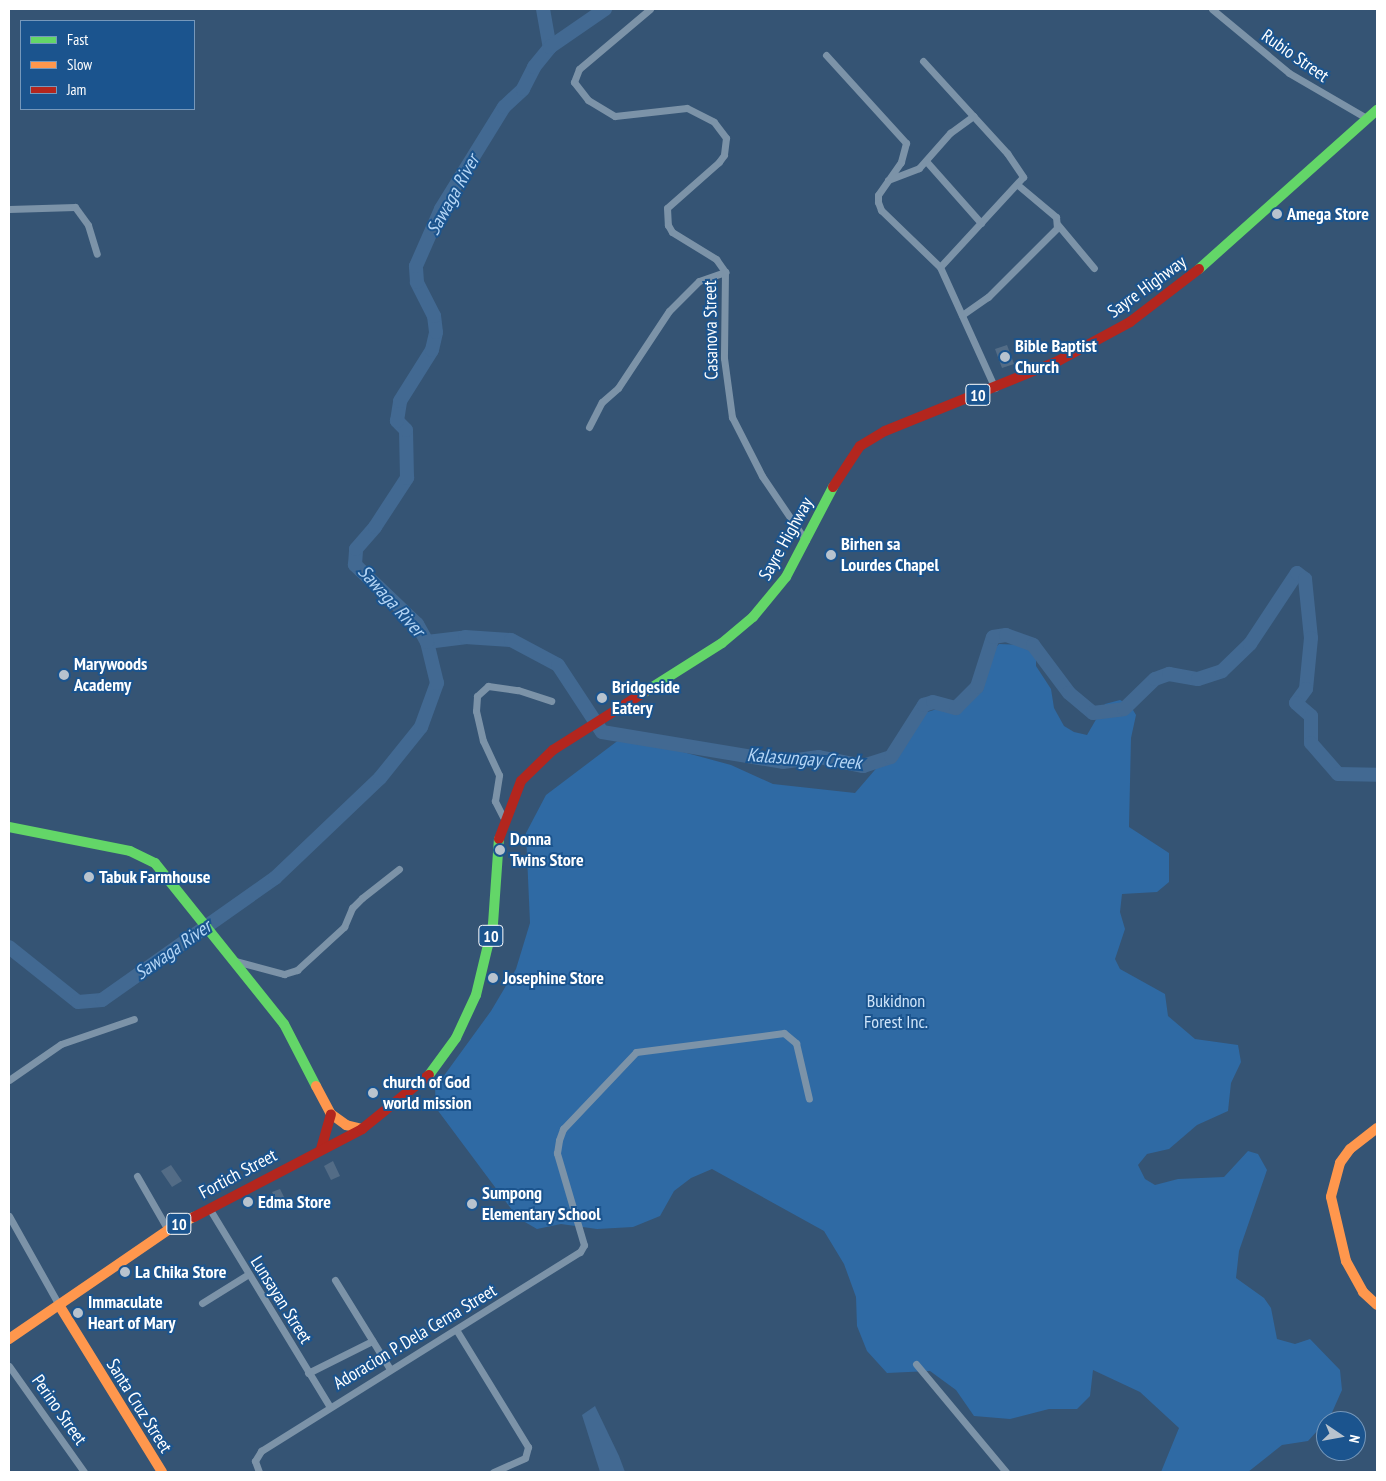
<!DOCTYPE html>
<html>
<head>
<meta charset="utf-8">
<style>
	body { margin:0 }
	#map { position:relative; width:1386px; height:1481px; overflow:hidden; background:#355474; font-family:"PT Sans Narrow",sans-serif }
	div>[style] { position:absolute }
	[style*='--x'] { left:calc(var(--x)*1px); top:calc(var(--y)*1px); width:calc(var(--w)*1px); rotate:calc(var(--a)*1deg) }
	.green>* { inset:0; background:#2f6aa4 }
	.water>* { inset:0; background:#426992 }
	.river>* { height:14px; margin:-7px; padding:0 7px; transform-origin:7px; border-radius:7px; background:#426992 }
	.building>* { inset:0; background:#536c86 }
	.street>* { height:7px; margin:-3.5px; padding:0 3.5px; transform-origin:3.5px; border-radius:3.5px; background:#7c93a8 }
	.fast>* { height:10px; margin:-5px; padding:0 5px; transform-origin:5px; border-radius:5px; background:#63d668 }
	.slow>* { height:10px; margin:-5px; padding:0 5px; transform-origin:5px; border-radius:5px; background:#ff974d }
	.jam>* { height:10px; margin:-5px; padding:0 5px; transform-origin:5px; border-radius:5px; background:#b3261e }
	.dots>* { width:14px; height:14px; translate:-50% -50%; box-sizing:border-box; border:2px solid #1b548e; border-radius:50% }
	span { translate:-50% -50%; white-space:nowrap; text-align:center; line-height:1.15; -webkit-text-stroke:4px #1b548e; paint-order:stroke }
	.shield-label span { padding:1px 4px; background:#1b548e; border:1px solid; border-radius:4px; -webkit-text-stroke-width:0 }
	.shield-label { font-size:16px; color:#fff; font-weight:700 }
	.street-label { font-size:18px; color:#fff }
	.poi-label { font-size:18px; color:#fff; font-weight:700 }
	.left { translate:0 -50%; text-align:left }
	.park-label { font-size:18px; color:#cee4fa }
	.water-label { font-size:19px; color:#b4d5f5; font-style:italic }
	.frame { position:absolute; inset:0; border:10px solid #fff; pointer-events:none }
	.legend { position:absolute; left:20px; top:20px; width:175px; height:90px; box-sizing:border-box; background:#1b548e; border:1px solid #7698bb; margin:0; padding:6px 9px; list-style:none; font-size:15px; color:#fff }
	.legend li { display:flex; align-items:center; gap:10px; height:25px }
	.legend b { width:25px; border:1px solid #7698bb }
	.north { position:absolute; left:1316px; top:1411px; width:50px; height:50px; box-sizing:border-box; background:#1b548e; border:1px solid #7698bb; border-radius:50%; rotate:102deg; font-size:14px; font-weight:700; line-height:20px; text-align:center; color:#fff }
	.north::after { content:''; display:block; margin:auto; width:18px; height:22px; background:#b8c3ce; clip-path:polygon(50% 0,100% 100%,50% 72%,0 100%) }
</style>
</head>
<body>
<div id="map">
	<div class="green">
		<div style="clip-path:polygon(999px 644px,1022px 645px,1036px 651px,1036px 666px,1051px 689px,1054px 708px,1064px 726px,1074px 732px,1087px 735px,1105px 704px,1120px 700px,1130px 705px,1136px 715px,1131px 738px,1129px 827px,1169px 853px,1169px 882px,1157px 892px,1122px 894px,1120px 912px,1125px 929px,1115px 959px,1120px 969px,1165px 994px,1168px 1016px,1195px 1039px,1238px 1045px,1241px 1062px,1231px 1083px,1228px 1111px,1197px 1125px,1169px 1149px,1147px 1154px,1138px 1165px,1145px 1179px,1155px 1185px,1178px 1179px,1224px 1177px,1248px 1151px,1258px 1154px,1267px 1170px,1239px 1251px,1236px 1278px,1264px 1298px,1271px 1308px,1277px 1339px,1295px 1344px,1310px 1339px,1340px 1370px,1342px 1390px,1330px 1417px,1308px 1441px,1282px 1445px,1248px 1472px,1161px 1472px,1179px 1428px,1140px 1392px,1093px 1370px,1090px 1396px,1077px 1409px,1049px 1409px,1010px 1419px,974px 1416px,956px 1390px,930px 1371px,887px 1373px,867px 1351px,857px 1326px,856px 1297px,844px 1264px,824px 1231px,712px 1169px,691px 1178px,674px 1191px,660px 1216px,633px 1227px,597px 1229px,561px 1224px,537px 1229px,518px 1218px,436px 1108px,435px 1088px,491px 1011px,516px 969px,530px 923px,526px 833px,546px 795px,624px 736px,731px 765px,773px 784px,855px 793px,924px 713px,947px 706px,969px 688px,981px 664px)"></div>
	</div>
	<div class="water">
		<div style="clip-path:polygon(595px 1406px,619px 1456px,625px 1472px,600px 1472px,582px 1415px)"></div>
	</div>
	<div class="river">
		<div style="--x:543;--y:9;--w:39;--a:80"></div>
		<div style="--x:427;--y:642;--w:38;--a:-7"></div>
		<div style="--x:465;--y:637;--w:46;--a:3.7"></div>
		<div style="--x:511;--y:640;--w:53;--a:28"></div>
		<div style="--x:558;--y:665;--w:80;--a:56.7"></div>
		<div style="--x:602;--y:732;--w:183;--a:9.4"></div>
		<div style="--x:783;--y:762;--w:36;--a:-8"></div>
		<div style="--x:819;--y:757;--w:45;--a:11.6"></div>
		<div style="--x:863;--y:766;--w:29;--a:-18"></div>
		<div style="--x:891;--y:757;--w:62;--a:-57.6"></div>
		<div style="--x:924;--y:705;--w:9;--a:-18"></div>
		<div style="--x:933;--y:702;--w:24;--a:15"></div>
		<div style="--x:956;--y:708;--w:30;--a:-45"></div>
		<div style="--x:977;--y:687;--w:52;--a:-72.3"></div>
		<div style="--x:993;--y:637;--w:13;--a:-9"></div>
		<div style="--x:1006;--y:635;--w:29;--a:20"></div>
		<div style="--x:1033;--y:645;--w:60;--a:53.1"></div>
		<div style="--x:1069;--y:693;--w:31;--a:40"></div>
		<div style="--x:1093;--y:713;--w:31;--a:-7"></div>
		<div style="--x:1124;--y:709;--w:43;--a:-44.1"></div>
		<div style="--x:1155;--y:679;--w:15;--a:-20"></div>
		<div style="--x:1169;--y:674;--w:29;--a:10"></div>
		<div style="--x:1198;--y:679;--w:25;--a:-18"></div>
		<div style="--x:1222;--y:671;--w:39;--a:-44"></div>
		<div style="--x:1250;--y:644;--w:85;--a:-56.5"></div>
		<div style="--x:1297;--y:573;--w:10;--a:37"></div>
		<div style="--x:1305;--y:579;--w:59;--a:84.2"></div>
		<div style="--x:1311;--y:638;--w:51;--a:95.6"></div>
		<div style="--x:1306;--y:689;--w:17;--a:126"></div>
		<div style="--x:1296;--y:703;--w:20;--a:41"></div>
		<div style="--x:1311;--y:716;--w:27;--a:90"></div>
		<div style="--x:1311;--y:743;--w:41;--a:48.9"></div>
		<div style="--x:1338;--y:774;--w:39;--a:1"></div>
		<div style="--x:9;--y:947;--w:88;--a:38.6"></div>
		<div style="--x:78;--y:1002;--w:24;--a:-5"></div>
		<div style="--x:102;--y:1000;--w:212;--a:-35.2"></div>
		<div style="--x:275;--y:878;--w:145;--a:-43.6"></div>
		<div style="--x:380;--y:778;--w:65;--a:-51.2"></div>
		<div style="--x:421;--y:727;--w:47;--a:-70"></div>
		<div style="--x:437;--y:683;--w:42;--a:-103.7"></div>
		<div style="--x:427;--y:642;--w:21;--a:-119"></div>
		<div style="--x:417;--y:624;--w:86;--a:-136.4"></div>
		<div style="--x:355;--y:565;--w:16;--a:-86"></div>
		<div style="--x:356;--y:549;--w:29;--a:-49"></div>
		<div style="--x:375;--y:527;--w:59;--a:-56.9"></div>
		<div style="--x:407;--y:478;--w:48;--a:-91.2"></div>
		<div style="--x:406;--y:430;--w:13;--a:-135"></div>
		<div style="--x:397;--y:421;--w:20;--a:-81"></div>
		<div style="--x:400;--y:401;--w:60;--a:-57.9"></div>
		<div style="--x:432;--y:350;--w:18;--a:-77"></div>
		<div style="--x:436;--y:332;--w:16;--a:-97"></div>
		<div style="--x:434;--y:316;--w:38;--a:-117"></div>
		<div style="--x:417;--y:282;--w:16;--a:-94"></div>
		<div style="--x:416;--y:266;--w:62;--a:-66.3"></div>
		<div style="--x:441;--y:209;--w:120;--a:-58.3"></div>
		<div style="--x:504;--y:107;--w:26;--a:-43"></div>
		<div style="--x:523;--y:89;--w:25;--a:-63"></div>
		<div style="--x:534;--y:67;--w:26;--a:-51"></div>
		<div style="--x:550;--y:47;--w:67;--a:-34.6"></div>
	</div>
	<div class="building">
		<div style="clip-path:polygon(1007px 345px,1014px 364px,1002px 368px,995px 349px)"></div>
		<div style="clip-path:polygon(333px 1161px,340px 1176px,331px 1180px,324px 1166px)"></div>
		<div style="clip-path:polygon(171px 1165px,182px 1181px,172px 1187px,161px 1171px)"></div>
		<div style="clip-path:polygon(280px 1189px,286px 1201px,279px 1205px,272px 1192px)"></div>
	</div>
	<div class="street">
		<div style="--x:650;--y:9;--w:93;--a:139.8"></div>
		<div style="--x:579;--y:69;--w:14;--a:111"></div>
		<div style="--x:574;--y:82;--w:23;--a:52"></div>
		<div style="--x:588;--y:100;--w:31;--a:31"></div>
		<div style="--x:615;--y:116;--w:72;--a:-6.3"></div>
		<div style="--x:687;--y:108;--w:30;--a:27"></div>
		<div style="--x:714;--y:122;--w:20;--a:53"></div>
		<div style="--x:726;--y:138;--w:17;--a:97"></div>
		<div style="--x:724;--y:155;--w:9;--a:126"></div>
		<div style="--x:719;--y:162;--w:69;--a:138.5"></div>
		<div style="--x:667;--y:208;--w:17;--a:87"></div>
		<div style="--x:668;--y:225;--w:8;--a:60"></div>
		<div style="--x:672;--y:232;--w:52;--a:31.5"></div>
		<div style="--x:716;--y:259;--w:16;--a:55"></div>
		<div style="--x:725;--y:272;--w:86;--a:90.7"></div>
		<div style="--x:724;--y:358;--w:60;--a:82.3"></div>
		<div style="--x:732;--y:417;--w:66;--a:63"></div>
		<div style="--x:762;--y:476;--w:78;--a:55.9"></div>
		<div style="--x:1212;--y:9;--w:100;--a:39.7"></div>
		<div style="--x:1289;--y:73;--w:91;--a:30.2"></div>
		<div style="--x:826;--y:55;--w:119;--a:47.7"></div>
		<div style="--x:906;--y:143;--w:20;--a:105"></div>
		<div style="--x:901;--y:162;--w:40;--a:124.9"></div>
		<div style="--x:878;--y:195;--w:7;--a:90"></div>
		<div style="--x:878;--y:202;--w:9;--a:69"></div>
		<div style="--x:881;--y:210;--w:82;--a:44"></div>
		<div style="--x:923;--y:61;--w:125;--a:47.6"></div>
		<div style="--x:1007;--y:153;--w:29;--a:56"></div>
		<div style="--x:1023;--y:177;--w:122;--a:132.7"></div>
		<div style="--x:940;--y:267;--w:133;--a:65.6"></div>
		<div style="--x:926;--y:161;--w:83;--a:48.4"></div>
		<div style="--x:888;--y:180;--w:33;--a:-21"></div>
		<div style="--x:919;--y:168;--w:47;--a:-48.5"></div>
		<div style="--x:950;--y:133;--w:29;--a:-36"></div>
		<div style="--x:9;--y:209;--w:66;--a:-1.7"></div>
		<div style="--x:75;--y:207;--w:22;--a:54"></div>
		<div style="--x:88;--y:225;--w:30;--a:73"></div>
		<div style="--x:1058;--y:225;--w:56;--a:50.1"></div>
		<div style="--x:962;--y:315;--w:32;--a:-35"></div>
		<div style="--x:988;--y:297;--w:98;--a:-45"></div>
		<div style="--x:1057;--y:228;--w:11;--a:-95"></div>
		<div style="--x:1056;--y:217;--w:48;--a:-140"></div>
		<div style="--x:589;--y:427;--w:28;--a:-63"></div>
		<div style="--x:602;--y:402;--w:21;--a:-41"></div>
		<div style="--x:618;--y:388;--w:92;--a:-56.5"></div>
		<div style="--x:669;--y:311;--w:42;--a:-45"></div>
		<div style="--x:699;--y:281;--w:28;--a:-19"></div>
		<div style="--x:503;--y:817;--w:18;--a:-117"></div>
		<div style="--x:495;--y:801;--w:26;--a:-81"></div>
		<div style="--x:499;--y:775;--w:38;--a:-115"></div>
		<div style="--x:483;--y:741;--w:31;--a:-103"></div>
		<div style="--x:476;--y:711;--w:15;--a:-86"></div>
		<div style="--x:477;--y:696;--w:15;--a:-42"></div>
		<div style="--x:488;--y:686;--w:30;--a:8"></div>
		<div style="--x:518;--y:690;--w:35;--a:18"></div>
		<div style="--x:235;--y:961;--w:51;--a:14.9"></div>
		<div style="--x:284;--y:974;--w:14;--a:-17"></div>
		<div style="--x:297;--y:970;--w:64;--a:-42.5"></div>
		<div style="--x:344;--y:927;--w:21;--a:-67"></div>
		<div style="--x:352;--y:908;--w:14;--a:-45"></div>
		<div style="--x:362;--y:898;--w:47;--a:-38.1"></div>
		<div style="--x:9;--y:1080;--w:63;--a:-34.7"></div>
		<div style="--x:61;--y:1044;--w:77;--a:-18.9"></div>
		<div style="--x:137;--y:1176;--w:62;--a:60.1"></div>
		<div style="--x:209;--y:1208;--w:233;--a:58.7"></div>
		<div style="--x:9;--y:1216;--w:102;--a:60.7"></div>
		<div style="--x:335;--y:1280;--w:105;--a:58.3"></div>
		<div style="--x:202;--y:1303;--w:53;--a:-31.9"></div>
		<div style="--x:457;--y:1331;--w:136;--a:58.5"></div>
		<div style="--x:528;--y:1447;--w:11;--a:105"></div>
		<div style="--x:525;--y:1458;--w:35;--a:156"></div>
		<div style="--x:916;--y:1364;--w:141;--a:50.2"></div>
		<div style="--x:9;--y:1366;--w:130;--a:54.7"></div>
		<div style="--x:308;--y:1373;--w:72;--a:-26.6"></div>
		<div style="--x:259;--y:1472;--w:12;--a:-110"></div>
		<div style="--x:255;--y:1461;--w:12;--a:-59"></div>
		<div style="--x:261;--y:1451;--w:376;--a:-32"></div>
		<div style="--x:580;--y:1252;--w:8;--a:-60"></div>
		<div style="--x:584;--y:1245;--w:96;--a:-106.4"></div>
		<div style="--x:557;--y:1153;--w:13;--a:-81"></div>
		<div style="--x:559;--y:1140;--w:12;--a:-70"></div>
		<div style="--x:563;--y:1129;--w:106;--a:-46.5"></div>
		<div style="--x:636;--y:1052;--w:149;--a:-7.3"></div>
		<div style="--x:784;--y:1033;--w:16;--a:40"></div>
		<div style="--x:796;--y:1043;--w:57;--a:76.9"></div>
	</div>
	<div class="fast">
		<div style="--x:1199;--y:269;--w:239;--a:-41.8"></div>
		<div style="--x:643;--y:693;--w:93;--a:-32.3"></div>
		<div style="--x:722;--y:643;--w:40;--a:-40"></div>
		<div style="--x:753;--y:617;--w:52;--a:-50.5"></div>
		<div style="--x:786;--y:577;--w:102;--a:-62.4"></div>
		<div style="--x:9;--y:827;--w:123;--a:11.2"></div>
		<div style="--x:130;--y:851;--w:28;--a:26"></div>
		<div style="--x:155;--y:863;--w:206;--a:51.3"></div>
		<div style="--x:284;--y:1024;--w:70;--a:62.7"></div>
		<div style="--x:429;--y:1075;--w:46;--a:-53.9"></div>
		<div style="--x:456;--y:1038;--w:47;--a:-65.1"></div>
		<div style="--x:476;--y:995;--w:73;--a:-76.5"></div>
		<div style="--x:493;--y:924;--w:85;--a:-86"></div>
	</div>
	<div class="slow">
		<div style="--x:316;--y:1086;--w:32;--a:62"></div>
		<div style="--x:331;--y:1114;--w:19;--a:36"></div>
		<div style="--x:346;--y:1125;--w:16;--a:14"></div>
		<div style="--x:1377;--y:1128;--w:34;--a:142"></div>
		<div style="--x:1350;--y:1149;--w:17;--a:126"></div>
		<div style="--x:1340;--y:1163;--w:35;--a:105"></div>
		<div style="--x:1331;--y:1197;--w:66;--a:76.8"></div>
		<div style="--x:1346;--y:1261;--w:35;--a:61"></div>
		<div style="--x:1363;--y:1292;--w:19;--a:43"></div>
		<div style="--x:59;--y:1305;--w:196;--a:58.3"></div>
		<div style="--x:9;--y:1339;--w:193;--a:-34.4"></div>
		<div style="--x:168;--y:1230;--w:29;--a:-27"></div>
	</div>
	<div class="jam">
		<div style="--x:833;--y:487;--w:49;--a:-56.6"></div>
		<div style="--x:860;--y:446;--w:29;--a:-31"></div>
		<div style="--x:885;--y:431;--w:187;--a:-22"></div>
		<div style="--x:1058;--y:361;--w:82;--a:-28.4"></div>
		<div style="--x:1130;--y:322;--w:87;--a:-37.5"></div>
		<div style="--x:499;--y:839;--w:62;--a:-69.2"></div>
		<div style="--x:521;--y:781;--w:45;--a:-44.1"></div>
		<div style="--x:553;--y:750;--w:107;--a:-32.3"></div>
		<div style="--x:321;--y:1149;--w:36;--a:-74"></div>
		<div style="--x:194;--y:1217;--w:190;--a:-27.6"></div>
		<div style="--x:362;--y:1129;--w:86;--a:-38.9"></div>
	</div>
	<div class="dots">
		<div style="left:1277px;top:214px;background:#b8c3ce"></div>
		<div style="left:1005px;top:357px;background:#b8c3ce"></div>
		<div style="left:831px;top:555px;background:#b8c3ce"></div>
		<div style="left:64px;top:675px;background:#b8c3ce"></div>
		<div style="left:602px;top:698px;background:#b8c3ce"></div>
		<div style="left:500px;top:850px;background:#b8c3ce"></div>
		<div style="left:89px;top:877px;background:#b8c3ce"></div>
		<div style="left:493px;top:978px;background:#b8c3ce"></div>
		<div style="left:373px;top:1093px;background:#b8c3ce"></div>
		<div style="left:248px;top:1202px;background:#b8c3ce"></div>
		<div style="left:472px;top:1204px;background:#b8c3ce"></div>
		<div style="left:125px;top:1272px;background:#b8c3ce"></div>
		<div style="left:78px;top:1313px;background:#b8c3ce"></div>
	</div>
	<div class="shield-label">
		<span style="left:978px;top:395px">10</span>
		<span style="left:491px;top:936px">10</span>
		<span style="left:179px;top:1224px">10</span>
	</div>
	<div class="street-label">
		<span style="left:1295px;top:56px;rotate:35deg">Rubio Street</span>
		<span style="left:1147px;top:287px;rotate:-36deg">Sayre Highway</span>
		<span style="left:711px;top:330px;rotate:-91deg">Casanova Street</span>
		<span style="left:786px;top:539px;rotate:-61deg">Sayre Highway</span>
		<span style="left:238px;top:1174px;rotate:-28deg">Fortich Street</span>
		<span style="left:281px;top:1300px;rotate:58deg">Lunsayan Street</span>
		<span style="left:415px;top:1337px;rotate:-31deg">Adoracion P. Dela Cerna Street</span>
		<span style="left:139px;top:1406px;rotate:58deg">Santa Cruz Street</span>
		<span style="left:59px;top:1410px;rotate:55deg">Perino Street</span>
	</div>
	<div class="poi-label">
		<span class="left" style="left:1287px;top:214px">Amega Store</span>
		<span class="left" style="left:1015px;top:357px">Bible Baptist<br>Church</span>
		<span class="left" style="left:841px;top:555px">Birhen sa<br>Lourdes Chapel</span>
		<span class="left" style="left:74px;top:675px">Marywoods<br>Academy</span>
		<span class="left" style="left:612px;top:698px">Bridgeside<br>Eatery</span>
		<span class="left" style="left:510px;top:850px">Donna<br>Twins Store</span>
		<span class="left" style="left:99px;top:877px">Tabuk Farmhouse</span>
		<span class="left" style="left:503px;top:978px">Josephine Store</span>
		<span class="left" style="left:383px;top:1093px">church of God<br>world mission</span>
		<span class="left" style="left:482px;top:1204px">Sumpong<br>Elementary School</span>
		<span class="left" style="left:258px;top:1202px">Edma Store</span>
		<span class="left" style="left:135px;top:1272px">La Chika Store</span>
		<span class="left" style="left:88px;top:1313px">Immaculate<br>Heart of Mary</span>
	</div>
	<div class="park-label">
		<span style="left:896px;top:1012px">Bukidnon<br>Forest Inc.</span>
	</div>
	<div class="water-label">
		<span style="left:453px;top:195px;rotate:-61deg">Sawaga River</span>
		<span style="left:391px;top:601px;rotate:48deg">Sawaga River</span>
		<span style="left:804px;top:759px;rotate:4deg">Kalasungay Creek</span>
		<span style="left:173px;top:950px;rotate:-35deg">Sawaga River</span>
	</div>
	<div class="frame"></div>
	<ul class="legend">
	<li><b style="height:6px;background:#63d668"></b>Fast</li>
	<li><b style="height:6px;background:#ff974d"></b>Slow</li>
	<li><b style="height:6px;background:#b3261e"></b>Jam</li>
	</ul>
	<div class="north">N</div>
</div>
</body>
</html>
